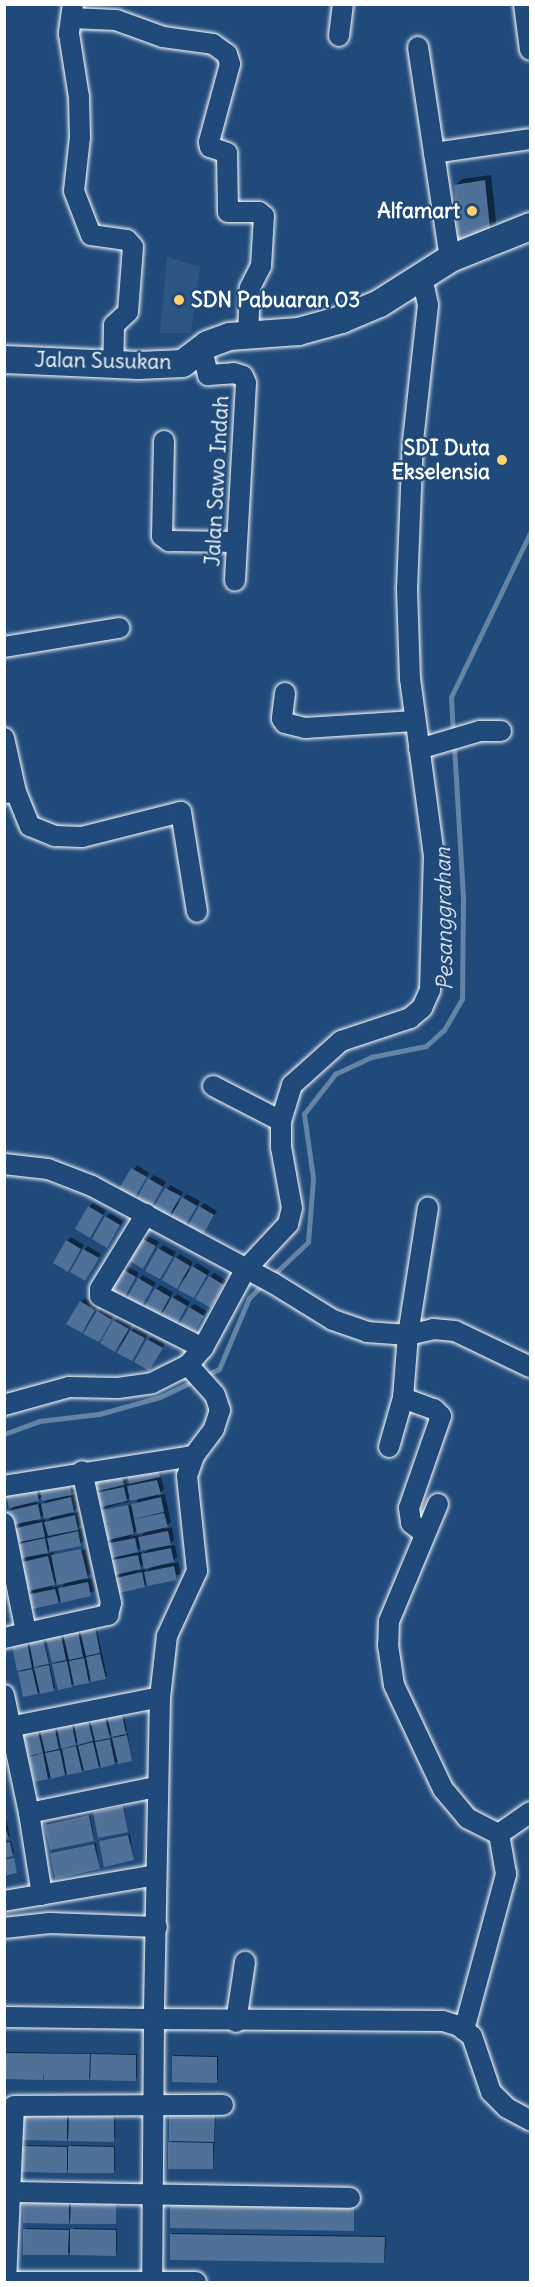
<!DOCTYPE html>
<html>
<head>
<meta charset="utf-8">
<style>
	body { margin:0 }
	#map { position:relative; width:535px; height:2287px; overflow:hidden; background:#1f4a7a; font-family:Delius,sans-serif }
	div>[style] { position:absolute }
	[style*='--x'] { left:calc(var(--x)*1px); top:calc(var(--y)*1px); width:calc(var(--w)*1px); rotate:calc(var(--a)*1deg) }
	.built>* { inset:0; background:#2e5683 }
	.shadow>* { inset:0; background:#0007 }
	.stream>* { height:5px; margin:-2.5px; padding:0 2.5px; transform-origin:2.5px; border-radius:2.5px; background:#6583a4 }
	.building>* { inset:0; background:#507197 }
	.roads { filter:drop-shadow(0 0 2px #fff) drop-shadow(0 0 2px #fff) }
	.street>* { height:20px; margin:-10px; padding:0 10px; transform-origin:10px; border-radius:10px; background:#1f4a7a }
	.secondary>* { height:27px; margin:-13.5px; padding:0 13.5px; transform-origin:13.5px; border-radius:13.5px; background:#1f4a7a }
	.dots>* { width:16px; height:16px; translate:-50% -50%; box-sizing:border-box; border:3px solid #1f4a7a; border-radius:50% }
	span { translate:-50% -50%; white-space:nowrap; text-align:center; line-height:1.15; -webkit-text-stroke:4.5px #1f4a7a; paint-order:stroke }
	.poi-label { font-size:21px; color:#fff; font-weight:700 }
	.right { translate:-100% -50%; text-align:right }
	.left { translate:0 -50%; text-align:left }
	.street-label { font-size:21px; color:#fff }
	.water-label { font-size:22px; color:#d8e0e8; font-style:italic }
	.frame { position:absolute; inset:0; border:6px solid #fff; pointer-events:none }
</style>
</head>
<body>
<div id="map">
	<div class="built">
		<div style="clip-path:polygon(167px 257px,200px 267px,191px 333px,160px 333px)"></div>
	</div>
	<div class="shadow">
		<div style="clip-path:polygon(491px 175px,497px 230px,491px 236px,455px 186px,462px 179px)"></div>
		<div style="clip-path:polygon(137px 1165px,149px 1173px,133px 1198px,120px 1190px)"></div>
		<div style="clip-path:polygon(154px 1175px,166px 1182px,150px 1208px,150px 1179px)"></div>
		<div style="clip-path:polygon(170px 1185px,183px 1192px,178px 1203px,187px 1194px,200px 1201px,184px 1227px,176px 1208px,167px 1217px,154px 1210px)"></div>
		<div style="clip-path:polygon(93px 1203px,106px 1210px,90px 1236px,89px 1207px)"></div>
		<div style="clip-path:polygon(204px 1203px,217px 1211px,201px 1236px,200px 1207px)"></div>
		<div style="clip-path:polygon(110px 1213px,123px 1221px,107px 1246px,106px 1217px)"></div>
		<div style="clip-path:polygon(146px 1235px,159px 1242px,143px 1268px,142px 1239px)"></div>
		<div style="clip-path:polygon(71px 1237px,84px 1245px,68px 1270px,67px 1241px)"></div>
		<div style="clip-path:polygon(163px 1245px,176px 1252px,160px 1278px,159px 1249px)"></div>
		<div style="clip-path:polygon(88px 1246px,101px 1254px,85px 1279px,84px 1250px)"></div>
		<div style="clip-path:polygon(180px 1254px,193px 1262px,188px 1272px,197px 1263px,210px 1271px,193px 1296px,185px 1278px,177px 1287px,176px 1258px)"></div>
		<div style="clip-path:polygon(126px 1265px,139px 1273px,123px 1298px,122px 1269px)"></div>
		<div style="clip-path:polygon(214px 1273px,227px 1281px,214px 1302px,210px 1277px)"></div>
		<div style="clip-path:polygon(143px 1275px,156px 1283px,140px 1308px,139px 1279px)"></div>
		<div style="clip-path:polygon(160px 1285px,173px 1292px,168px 1303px,177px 1294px,190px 1302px,174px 1327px,165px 1309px,157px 1318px,156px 1289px)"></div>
		<div style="clip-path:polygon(85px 1298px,98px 1305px,86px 1327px,81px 1302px)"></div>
		<div style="clip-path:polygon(194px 1304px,207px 1311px,191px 1336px,190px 1308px)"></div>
		<div style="clip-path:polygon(102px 1308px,114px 1315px,98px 1341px,98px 1312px)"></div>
		<div style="clip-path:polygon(119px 1317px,132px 1325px,127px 1335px,135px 1327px,148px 1334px,132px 1359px,124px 1341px,115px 1350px,115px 1321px)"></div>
		<div style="clip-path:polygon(152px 1336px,165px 1344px,149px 1369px,148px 1340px)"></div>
		<div style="clip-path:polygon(evenodd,160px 1459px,163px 1472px,157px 1477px,161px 1477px,164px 1489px,157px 1496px,165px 1494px,171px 1522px,164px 1529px,172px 1527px,174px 1540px,168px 1546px,175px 1545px,177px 1557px,170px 1564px,178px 1562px,181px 1574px,144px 1586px,113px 1580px,120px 1572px,109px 1562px,115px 1556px,106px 1545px,114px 1537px,105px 1539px,99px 1512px,136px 1504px,139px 1497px,103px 1509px,107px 1504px,96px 1494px,100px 1489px,92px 1478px,160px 1459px,130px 1478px,131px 1483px,123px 1485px,130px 1478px,160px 1459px,131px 1496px,132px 1501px,123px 1503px,131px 1496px,160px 1459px,138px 1529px,139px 1535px,130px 1537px,138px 1529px,160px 1459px,147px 1530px,140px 1537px,138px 1532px,147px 1530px,160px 1459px,141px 1547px,149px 1548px,142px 1555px,142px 1552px,135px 1553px,141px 1547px,160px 1459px,144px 1564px,145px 1569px,137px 1571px,141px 1566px,144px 1564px,160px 1459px,153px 1565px,146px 1572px,145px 1567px,153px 1565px)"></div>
		<div style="clip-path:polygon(evenodd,73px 1477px,76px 1489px,70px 1495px,75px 1494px,78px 1507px,70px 1514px,79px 1512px,81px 1524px,77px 1529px,82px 1528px,84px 1540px,77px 1547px,85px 1546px,52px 1550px,55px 1556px,86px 1549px,91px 1573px,84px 1580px,92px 1578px,95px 1591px,58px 1602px,27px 1596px,34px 1588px,20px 1563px,27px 1555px,16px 1545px,21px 1540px,13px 1529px,21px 1522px,9px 1511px,16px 1505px,7px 1494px,73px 1477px,42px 1496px,48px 1499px,43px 1504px,36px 1503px,42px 1496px,73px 1477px,44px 1514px,46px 1519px,37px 1521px,44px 1514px,73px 1477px,53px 1515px,46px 1522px,45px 1517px,53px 1515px,73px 1477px,51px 1547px,52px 1553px,44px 1555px,51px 1547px,73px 1477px,58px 1580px,59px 1586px,51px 1588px,58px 1580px,73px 1477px,66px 1582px,60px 1588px,59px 1583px,66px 1582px)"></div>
		<div style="clip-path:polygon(4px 1594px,7px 1607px,4px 1609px)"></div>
		<div style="clip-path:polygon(96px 1627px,107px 1676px,59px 1688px,48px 1638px)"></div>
		<div style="clip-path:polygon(evenodd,44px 1638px,55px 1688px,37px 1693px,19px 1673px,24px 1668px,14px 1646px,44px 1638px,41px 1664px,34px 1671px,33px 1666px,41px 1664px)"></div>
		<div style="clip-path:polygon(evenodd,122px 1708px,127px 1731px,123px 1735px,128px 1734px,131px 1759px,48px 1778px,30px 1757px,34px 1753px,24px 1731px,122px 1708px,112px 1733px,113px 1738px,106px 1739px,112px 1733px,122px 1708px,79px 1740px,80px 1745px,72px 1747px,79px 1740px)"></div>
		<div style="clip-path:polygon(124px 1805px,127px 1830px,94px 1813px,96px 1811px)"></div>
		<div style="clip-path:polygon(4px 1810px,10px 1836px,4px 1839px)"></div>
		<div style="clip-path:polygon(90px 1814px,94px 1839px,46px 1825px,48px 1823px)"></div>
		<div style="clip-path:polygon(130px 1834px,133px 1859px,100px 1842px,102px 1840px)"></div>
		<div style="clip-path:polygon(11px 1841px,14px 1853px,4px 1856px,4px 1842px)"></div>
		<div style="clip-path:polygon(96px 1843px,99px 1868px,51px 1854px,53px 1852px)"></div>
		<div style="clip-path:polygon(4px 2052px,137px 2054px,137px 2078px,4px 2078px)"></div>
		<div style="clip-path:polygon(175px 2055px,218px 2056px,218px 2080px,173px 2057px)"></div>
		<div style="clip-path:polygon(68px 2114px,68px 2117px,72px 2114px,115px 2114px,115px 2138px,23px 2139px)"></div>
		<div style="clip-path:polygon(172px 2114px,216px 2114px,213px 2168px,170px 2143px,173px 2139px)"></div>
		<div style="clip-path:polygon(25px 2145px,68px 2146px,68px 2149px,72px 2145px,115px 2146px,115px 2170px,70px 2167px,66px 2171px)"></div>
		<div style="clip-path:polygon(117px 2197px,115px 2223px,72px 2219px,68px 2223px,25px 2198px)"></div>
		<div style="clip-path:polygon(26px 2228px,70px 2229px,70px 2232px,74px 2228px,117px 2229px,117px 2253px,72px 2250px,68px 2254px)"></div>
		<div style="clip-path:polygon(173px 2233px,386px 2236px,385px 2260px,172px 2234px)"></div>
	</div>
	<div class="stream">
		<div style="--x:453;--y:735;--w:38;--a:-93"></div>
		<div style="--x:451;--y:697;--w:182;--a:-64.3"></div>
		<div style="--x:271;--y:1277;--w:51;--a:-43.4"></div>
		<div style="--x:308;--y:1242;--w:64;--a:-85.5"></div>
		<div style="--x:313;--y:1178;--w:65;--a:-98"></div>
		<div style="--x:304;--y:1114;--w:51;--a:-52.2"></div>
		<div style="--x:335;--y:1074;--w:40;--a:-25"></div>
		<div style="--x:371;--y:1057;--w:56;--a:-11.3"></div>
		<div style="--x:426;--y:1046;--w:24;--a:-42"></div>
		<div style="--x:444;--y:1030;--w:36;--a:-60"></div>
		<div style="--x:462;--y:999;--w:102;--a:-89.4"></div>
		<div style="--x:463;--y:897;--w:153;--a:-93.4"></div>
		<div style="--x:4;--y:1434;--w:37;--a:-20"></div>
		<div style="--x:39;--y:1421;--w:60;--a:-6.7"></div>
		<div style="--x:99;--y:1414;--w:63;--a:-15.6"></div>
		<div style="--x:160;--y:1397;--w:65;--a:-25.4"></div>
		<div style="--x:219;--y:1369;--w:77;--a:-67.1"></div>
		<div style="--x:249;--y:1298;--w:21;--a:-45"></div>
	</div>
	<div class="building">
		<div style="clip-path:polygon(485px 180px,491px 238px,458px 241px,454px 185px)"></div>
		<div style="clip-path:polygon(131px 1168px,147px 1177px,134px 1199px,118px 1191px)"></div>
		<div style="clip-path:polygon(148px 1178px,163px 1187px,150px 1210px,135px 1201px)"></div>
		<div style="clip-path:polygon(165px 1188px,181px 1196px,167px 1219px,152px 1210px)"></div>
		<div style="clip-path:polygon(182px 1197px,197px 1206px,184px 1228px,169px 1220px)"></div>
		<div style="clip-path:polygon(88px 1206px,103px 1215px,90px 1238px,75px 1229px)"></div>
		<div style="clip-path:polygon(199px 1206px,214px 1215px,201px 1238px,186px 1229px)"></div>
		<div style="clip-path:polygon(105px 1216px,120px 1225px,107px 1248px,92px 1239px)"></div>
		<div style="clip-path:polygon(141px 1238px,156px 1246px,143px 1269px,128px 1260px)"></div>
		<div style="clip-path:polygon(66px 1240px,81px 1249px,68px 1272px,53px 1263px)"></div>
		<div style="clip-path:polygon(158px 1248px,173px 1257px,160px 1279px,145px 1271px)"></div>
		<div style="clip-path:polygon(83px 1249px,99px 1258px,85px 1281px,70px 1272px)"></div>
		<div style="clip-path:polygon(175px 1257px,190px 1266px,177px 1289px,162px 1280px)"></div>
		<div style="clip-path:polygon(192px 1266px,207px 1275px,194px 1298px,178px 1290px)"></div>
		<div style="clip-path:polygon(121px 1268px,136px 1277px,123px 1300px,108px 1291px)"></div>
		<div style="clip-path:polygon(209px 1276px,224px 1285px,211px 1308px,195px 1299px)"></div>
		<div style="clip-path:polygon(138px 1278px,153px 1287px,140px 1310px,125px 1301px)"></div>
		<div style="clip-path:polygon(155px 1288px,170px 1297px,157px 1320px,142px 1311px)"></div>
		<div style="clip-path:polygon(172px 1297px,187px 1306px,174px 1329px,158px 1320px)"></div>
		<div style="clip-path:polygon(80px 1301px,95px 1310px,82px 1333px,66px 1324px)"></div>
		<div style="clip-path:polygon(189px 1307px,204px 1316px,191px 1338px,176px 1330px)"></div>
		<div style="clip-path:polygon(97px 1311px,112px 1320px,99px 1342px,83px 1334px)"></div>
		<div style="clip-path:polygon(113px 1320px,129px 1329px,115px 1352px,100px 1343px)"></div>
		<div style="clip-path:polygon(130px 1330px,145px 1338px,132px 1361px,117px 1353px)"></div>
		<div style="clip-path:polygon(147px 1339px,163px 1348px,149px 1371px,134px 1362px)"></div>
		<div style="clip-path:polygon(157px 1463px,160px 1477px,129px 1484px,126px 1469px)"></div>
		<div style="clip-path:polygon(121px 1471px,124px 1485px,94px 1492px,91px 1477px)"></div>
		<div style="clip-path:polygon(157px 1480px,161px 1494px,130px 1501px,127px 1486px)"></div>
		<div style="clip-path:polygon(69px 1481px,72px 1495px,42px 1501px,39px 1487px)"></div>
		<div style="clip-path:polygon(36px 1487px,39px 1501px,9px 1508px,6px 1494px)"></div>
		<div style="clip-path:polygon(124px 1487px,127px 1501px,97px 1508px,94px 1493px)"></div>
		<div style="clip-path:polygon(71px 1497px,74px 1512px,44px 1519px,41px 1504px)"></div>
		<div style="clip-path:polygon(161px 1497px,164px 1512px,134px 1519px,131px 1504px)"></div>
		<div style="clip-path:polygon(38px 1504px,41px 1519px,11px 1525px,8px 1511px)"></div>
		<div style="clip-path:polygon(128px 1505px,134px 1534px,104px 1541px,101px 1526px,111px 1523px,101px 1525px,98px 1511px)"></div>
		<div style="clip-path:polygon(164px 1513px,168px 1527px,137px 1534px,134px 1519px)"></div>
		<div style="clip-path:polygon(75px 1515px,78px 1530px,48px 1536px,44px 1522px)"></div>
		<div style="clip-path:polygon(42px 1522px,45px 1537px,15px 1543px,12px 1529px)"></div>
		<div style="clip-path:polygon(78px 1531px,81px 1546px,50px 1552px,47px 1538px)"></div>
		<div style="clip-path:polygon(168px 1531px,171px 1545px,141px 1551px,138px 1537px)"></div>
		<div style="clip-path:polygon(45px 1538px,48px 1553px,17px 1559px,14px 1545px)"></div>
		<div style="clip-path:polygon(135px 1538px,138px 1552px,108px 1559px,105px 1544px)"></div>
		<div style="clip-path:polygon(171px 1548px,174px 1562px,144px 1569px,141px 1554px)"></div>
		<div style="clip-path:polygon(81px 1549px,88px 1578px,57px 1585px,51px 1555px)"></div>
		<div style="clip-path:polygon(138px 1555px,141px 1569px,111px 1576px,107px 1561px)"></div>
		<div style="clip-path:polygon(48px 1556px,55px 1585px,24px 1592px,18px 1563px)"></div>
		<div style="clip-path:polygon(174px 1566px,177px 1580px,147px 1586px,144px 1572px)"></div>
		<div style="clip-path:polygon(142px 1572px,145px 1587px,115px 1594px,111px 1579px)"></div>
		<div style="clip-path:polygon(88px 1582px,91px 1596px,61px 1603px,58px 1588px)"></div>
		<div style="clip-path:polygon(55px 1589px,59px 1603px,28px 1610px,25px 1595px)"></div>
		<div style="clip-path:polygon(95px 1627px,100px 1653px,86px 1656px,80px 1631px)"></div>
		<div style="clip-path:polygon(78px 1631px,83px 1657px,69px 1660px,63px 1634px)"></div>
		<div style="clip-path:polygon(61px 1635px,66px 1660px,52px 1663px,46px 1638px)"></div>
		<div style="clip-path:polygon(43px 1639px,49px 1664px,34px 1667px,29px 1642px)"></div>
		<div style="clip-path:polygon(27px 1642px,32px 1668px,17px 1671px,12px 1646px)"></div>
		<div style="clip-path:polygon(100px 1654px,106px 1679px,91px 1682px,86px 1657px)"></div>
		<div style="clip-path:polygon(84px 1658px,89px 1683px,74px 1686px,69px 1661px)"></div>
		<div style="clip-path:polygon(67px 1661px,72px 1687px,58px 1690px,52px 1664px)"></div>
		<div style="clip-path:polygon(49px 1665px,54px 1691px,40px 1694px,34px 1668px)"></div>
		<div style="clip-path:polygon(32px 1669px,38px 1694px,23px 1697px,18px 1672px)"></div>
		<div style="clip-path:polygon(121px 1709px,126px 1734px,112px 1737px,106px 1712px)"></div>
		<div style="clip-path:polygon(104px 1713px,110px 1738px,95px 1741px,89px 1716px)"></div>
		<div style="clip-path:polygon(87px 1716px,93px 1741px,78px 1745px,73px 1719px)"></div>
		<div style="clip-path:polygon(71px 1720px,76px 1745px,61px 1749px,56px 1723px)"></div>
		<div style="clip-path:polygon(54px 1724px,59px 1749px,45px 1752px,39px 1727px)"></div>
		<div style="clip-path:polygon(37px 1727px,43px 1753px,28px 1756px,22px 1730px)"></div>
		<div style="clip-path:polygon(127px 1735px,132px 1761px,118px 1764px,112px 1738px)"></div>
		<div style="clip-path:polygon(110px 1739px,115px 1764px,101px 1768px,95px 1742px)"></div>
		<div style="clip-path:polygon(93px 1742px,99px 1768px,84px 1771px,78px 1746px)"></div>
		<div style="clip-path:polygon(76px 1746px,82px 1772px,67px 1775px,62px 1749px)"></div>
		<div style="clip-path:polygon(60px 1750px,65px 1775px,51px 1779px,45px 1753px)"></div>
		<div style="clip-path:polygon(43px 1753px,48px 1779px,34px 1782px,28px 1757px)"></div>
		<div style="clip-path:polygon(123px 1806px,128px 1832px,98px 1838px,93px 1812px)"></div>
		<div style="clip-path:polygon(89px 1815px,94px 1841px,50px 1850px,44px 1825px)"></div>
		<div style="clip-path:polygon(4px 1822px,9px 1839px,4px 1840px)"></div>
		<div style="clip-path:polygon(128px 1835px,134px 1860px,104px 1867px,99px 1841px)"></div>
		<div style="clip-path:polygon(10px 1842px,13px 1856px,4px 1858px,4px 1843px)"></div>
		<div style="clip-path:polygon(94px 1844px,100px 1869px,55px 1879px,50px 1853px)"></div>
		<div style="clip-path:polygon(14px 1858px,17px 1873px,4px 1876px,4px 1860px)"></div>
		<div style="clip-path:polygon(4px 2053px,90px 2054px,89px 2080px,44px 2080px,43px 2073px,43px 2080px,4px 2079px)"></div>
		<div style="clip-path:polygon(91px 2054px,136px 2055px,136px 2081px,90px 2080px)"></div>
		<div style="clip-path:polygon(172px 2056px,217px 2057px,217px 2083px,172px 2082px)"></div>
		<div style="clip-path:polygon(22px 2114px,67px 2115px,67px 2141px,21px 2140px)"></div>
		<div style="clip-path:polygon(69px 2115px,114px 2116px,114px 2142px,68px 2141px)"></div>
		<div style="clip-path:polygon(169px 2115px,215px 2116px,214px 2142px,169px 2141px)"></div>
		<div style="clip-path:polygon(168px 2142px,213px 2143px,213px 2169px,168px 2169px)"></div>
		<div style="clip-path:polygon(22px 2146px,67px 2147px,67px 2173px,21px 2172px)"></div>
		<div style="clip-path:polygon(68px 2146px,114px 2147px,114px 2173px,68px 2173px)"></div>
		<div style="clip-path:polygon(23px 2197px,69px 2198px,69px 2224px,23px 2223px)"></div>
		<div style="clip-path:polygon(71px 2198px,116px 2198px,116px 2224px,70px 2224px)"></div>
		<div style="clip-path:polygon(170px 2202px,354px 2205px,354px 2231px,170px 2228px)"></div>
		<div style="clip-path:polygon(23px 2229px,69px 2230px,68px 2255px,23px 2255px)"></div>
		<div style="clip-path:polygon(70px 2229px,116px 2230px,116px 2256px,70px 2255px)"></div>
		<div style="clip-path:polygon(170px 2234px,385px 2237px,384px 2263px,170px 2260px)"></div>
	</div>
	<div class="roads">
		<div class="street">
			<div style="--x:73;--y:4;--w:30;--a:98"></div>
			<div style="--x:69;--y:34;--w:64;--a:81"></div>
			<div style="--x:79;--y:97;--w:40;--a:88.6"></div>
			<div style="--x:80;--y:137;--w:54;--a:96.3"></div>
			<div style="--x:74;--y:191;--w:47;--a:68.9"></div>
			<div style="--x:91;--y:235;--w:36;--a:8"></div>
			<div style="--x:127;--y:240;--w:9;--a:49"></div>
			<div style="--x:133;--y:247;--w:65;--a:94.4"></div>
			<div style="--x:128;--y:312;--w:19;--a:137"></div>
			<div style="--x:114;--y:325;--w:39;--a:91"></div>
			<div style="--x:524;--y:4;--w:46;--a:82.6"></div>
			<div style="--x:71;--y:18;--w:45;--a:2.5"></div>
			<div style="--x:116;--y:20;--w:50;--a:19.9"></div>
			<div style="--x:163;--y:37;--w:50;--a:8"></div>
			<div style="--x:213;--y:44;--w:17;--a:36"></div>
			<div style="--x:227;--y:54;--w:10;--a:73"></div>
			<div style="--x:230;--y:64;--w:81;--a:105.1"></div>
			<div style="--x:209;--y:142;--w:5;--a:79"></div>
			<div style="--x:210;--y:147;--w:18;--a:19"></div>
			<div style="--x:227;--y:153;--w:59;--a:89"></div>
			<div style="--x:228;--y:212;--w:31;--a:0"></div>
			<div style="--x:259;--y:212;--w:6;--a:39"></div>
			<div style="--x:264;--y:216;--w:50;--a:93.4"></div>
			<div style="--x:261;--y:266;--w:25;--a:117"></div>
			<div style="--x:250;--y:288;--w:47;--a:92.4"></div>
			<div style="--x:339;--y:36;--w:32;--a:-83"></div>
			<div style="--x:418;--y:47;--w:213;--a:81.4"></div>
			<div style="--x:434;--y:153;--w:97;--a:-8.3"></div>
			<div style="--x:202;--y:349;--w:27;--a:77"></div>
			<div style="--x:208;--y:375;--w:26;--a:-4"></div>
			<div style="--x:234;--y:373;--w:9;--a:18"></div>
			<div style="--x:243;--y:376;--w:8;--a:67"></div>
			<div style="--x:246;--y:383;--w:198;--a:93.2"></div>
			<div style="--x:164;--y:441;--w:95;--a:91.2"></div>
			<div style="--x:162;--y:536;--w:9;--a:36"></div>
			<div style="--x:169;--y:541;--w:68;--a:0.8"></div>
			<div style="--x:4;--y:647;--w:117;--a:-9.4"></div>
			<div style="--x:285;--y:693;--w:26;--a:97"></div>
			<div style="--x:282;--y:719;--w:5;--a:53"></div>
			<div style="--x:285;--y:723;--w:21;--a:14"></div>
			<div style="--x:305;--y:728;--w:109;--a:-3.7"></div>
			<div style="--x:4;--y:738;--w:55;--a:77.5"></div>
			<div style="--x:16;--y:792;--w:12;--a:175"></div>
			<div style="--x:419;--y:749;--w:64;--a:-16.4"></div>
			<div style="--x:480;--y:731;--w:21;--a:0"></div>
			<div style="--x:16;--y:792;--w:37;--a:68"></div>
			<div style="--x:30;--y:826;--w:27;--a:22"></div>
			<div style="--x:55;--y:836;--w:27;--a:2"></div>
			<div style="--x:82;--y:837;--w:102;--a:-14.2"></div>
			<div style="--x:181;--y:812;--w:101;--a:80.9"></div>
			<div style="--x:213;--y:1086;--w:76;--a:27.2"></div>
			<div style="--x:4;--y:1164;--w:44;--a:6.5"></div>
			<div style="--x:48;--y:1169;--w:47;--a:21.1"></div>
			<div style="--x:92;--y:1186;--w:205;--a:28.2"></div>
			<div style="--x:273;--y:1283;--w:70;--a:31.7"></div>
			<div style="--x:333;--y:1320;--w:36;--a:19"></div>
			<div style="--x:367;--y:1332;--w:41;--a:4.2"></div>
			<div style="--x:408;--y:1335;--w:26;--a:-13"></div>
			<div style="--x:433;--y:1329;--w:22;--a:5"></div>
			<div style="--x:455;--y:1331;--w:83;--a:25.6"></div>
			<div style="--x:146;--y:1214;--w:88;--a:121.5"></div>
			<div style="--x:100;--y:1289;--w:7;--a:90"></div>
			<div style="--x:100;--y:1296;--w:115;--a:26.8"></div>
			<div style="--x:188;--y:1365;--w:40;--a:48"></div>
			<div style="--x:215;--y:1395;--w:16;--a:72"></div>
			<div style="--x:220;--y:1410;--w:20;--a:108"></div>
			<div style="--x:214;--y:1429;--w:34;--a:127"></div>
			<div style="--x:194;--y:1456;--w:21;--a:109"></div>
			<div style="--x:187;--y:1476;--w:96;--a:84"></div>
			<div style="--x:197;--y:1571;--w:72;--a:114.8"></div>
			<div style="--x:167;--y:1636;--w:61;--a:96.5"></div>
			<div style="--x:160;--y:1697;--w:322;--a:91.1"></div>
			<div style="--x:154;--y:2019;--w:289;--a:0.4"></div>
			<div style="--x:443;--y:2021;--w:17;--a:17"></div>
			<div style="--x:459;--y:2026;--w:16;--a:38"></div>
			<div style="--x:472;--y:2036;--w:59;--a:71.3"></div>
			<div style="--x:491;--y:2092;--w:23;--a:45"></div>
			<div style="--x:507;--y:2108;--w:26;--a:28"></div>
			<div style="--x:403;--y:1398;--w:33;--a:20"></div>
			<div style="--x:434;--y:1409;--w:10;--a:45"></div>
			<div style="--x:441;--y:1416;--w:97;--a:109.2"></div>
			<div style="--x:409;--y:1508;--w:15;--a:82"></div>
			<div style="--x:411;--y:1523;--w:16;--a:38"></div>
			<div style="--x:4;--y:1405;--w:67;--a:-15.5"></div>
			<div style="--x:69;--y:1387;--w:49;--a:1.2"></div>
			<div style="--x:118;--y:1388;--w:34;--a:-8"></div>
			<div style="--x:152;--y:1383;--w:40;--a:-26.6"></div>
			<div style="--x:188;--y:1365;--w:23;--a:-49"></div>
			<div style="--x:203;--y:1348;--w:89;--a:-61.7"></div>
			<div style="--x:245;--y:1270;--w:63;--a:-46.9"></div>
			<div style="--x:288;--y:1224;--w:16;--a:-76"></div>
			<div style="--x:292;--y:1208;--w:62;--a:-100.2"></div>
			<div style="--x:281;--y:1147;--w:26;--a:-90"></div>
			<div style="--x:281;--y:1121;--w:38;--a:-73"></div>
			<div style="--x:292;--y:1085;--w:66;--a:-41.9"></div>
			<div style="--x:341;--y:1041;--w:73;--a:-18.4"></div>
			<div style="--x:410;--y:1018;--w:16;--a:-40"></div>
			<div style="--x:422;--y:1008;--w:20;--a:-66"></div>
			<div style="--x:430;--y:990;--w:134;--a:-88.3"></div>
			<div style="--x:434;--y:856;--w:179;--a:-97.7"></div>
			<div style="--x:410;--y:679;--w:90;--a:-91.9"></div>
			<div style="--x:407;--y:589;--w:148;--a:-87.7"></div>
			<div style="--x:413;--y:441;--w:137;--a:-83.7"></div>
			<div style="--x:428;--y:305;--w:29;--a:-102"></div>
			<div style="--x:389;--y:1447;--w:51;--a:-74.1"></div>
			<div style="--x:403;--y:1398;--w:63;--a:-85.5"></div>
			<div style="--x:408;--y:1335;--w:129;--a:-81.1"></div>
			<div style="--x:4;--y:1486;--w:192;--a:-9"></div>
			<div style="--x:438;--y:1504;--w:127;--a:112.7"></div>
			<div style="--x:389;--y:1621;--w:24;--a:92"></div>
			<div style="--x:388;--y:1645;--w:40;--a:81.5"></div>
			<div style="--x:394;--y:1685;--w:115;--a:64.8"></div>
			<div style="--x:443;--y:1789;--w:38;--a:50"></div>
			<div style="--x:467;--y:1818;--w:36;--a:27"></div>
			<div style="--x:4;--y:1523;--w:111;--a:78.6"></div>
			<div style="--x:4;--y:1638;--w:107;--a:-12.5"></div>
			<div style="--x:108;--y:1615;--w:12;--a:-76"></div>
			<div style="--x:111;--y:1603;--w:135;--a:-102.4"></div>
			<div style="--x:4;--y:1695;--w:121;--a:78"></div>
			<div style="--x:29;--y:1813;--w:83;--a:81"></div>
			<div style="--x:4;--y:1728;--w:159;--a:-11.2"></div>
			<div style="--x:29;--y:1813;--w:130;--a:-11.6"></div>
			<div style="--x:499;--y:1834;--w:38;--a:-35"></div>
			<div style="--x:4;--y:1901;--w:154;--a:-9.7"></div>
			<div style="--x:4;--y:1928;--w:46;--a:-6.2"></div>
			<div style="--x:50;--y:1923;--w:107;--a:2.1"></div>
			<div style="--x:4;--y:2017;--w:150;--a:0.8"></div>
			<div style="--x:154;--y:2019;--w:263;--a:90.4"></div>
			<div style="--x:236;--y:2022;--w:61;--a:-81.5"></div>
			<div style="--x:464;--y:2030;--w:162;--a:-74.9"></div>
			<div style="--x:506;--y:1874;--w:41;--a:-99.9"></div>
			<div style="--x:10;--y:2192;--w:340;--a:1"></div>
			<div style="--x:4;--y:2282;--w:192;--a:0"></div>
			<div style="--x:6;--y:2282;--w:176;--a:-87.4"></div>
			<div style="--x:14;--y:2106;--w:209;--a:-0.3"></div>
		</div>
		<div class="secondary">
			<div style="--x:4;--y:359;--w:134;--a:2.6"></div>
			<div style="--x:138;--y:365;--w:44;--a:-2.6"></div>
			<div style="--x:182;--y:363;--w:31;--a:-37"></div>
			<div style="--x:207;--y:344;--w:23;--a:-20"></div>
			<div style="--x:229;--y:336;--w:69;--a:-4.1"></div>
			<div style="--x:298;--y:331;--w:45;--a:-15.6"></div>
			<div style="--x:341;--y:319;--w:41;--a:-22.8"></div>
			<div style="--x:379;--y:303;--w:84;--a:-32.4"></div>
			<div style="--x:450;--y:258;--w:86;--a:-21.8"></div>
		</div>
	</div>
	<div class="dots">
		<div style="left:472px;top:211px;background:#ffd166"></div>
		<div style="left:179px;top:300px;background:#ffd166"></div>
		<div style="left:502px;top:460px;background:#ffd166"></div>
	</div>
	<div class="poi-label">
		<span class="right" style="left:460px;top:211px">Alfamart</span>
		<span class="left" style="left:191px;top:300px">SDN Pabuaran 03</span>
		<span class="right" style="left:490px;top:460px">SDI Duta<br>Ekselensia</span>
	</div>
	<div class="street-label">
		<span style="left:103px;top:361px;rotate:1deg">Jalan Susukan</span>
		<span style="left:217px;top:481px;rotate:-87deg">Jalan Sawo Indah</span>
	</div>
	<div class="water-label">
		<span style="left:444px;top:919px;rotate:-91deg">Pesanggrahan</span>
	</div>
	<div class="frame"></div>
</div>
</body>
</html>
